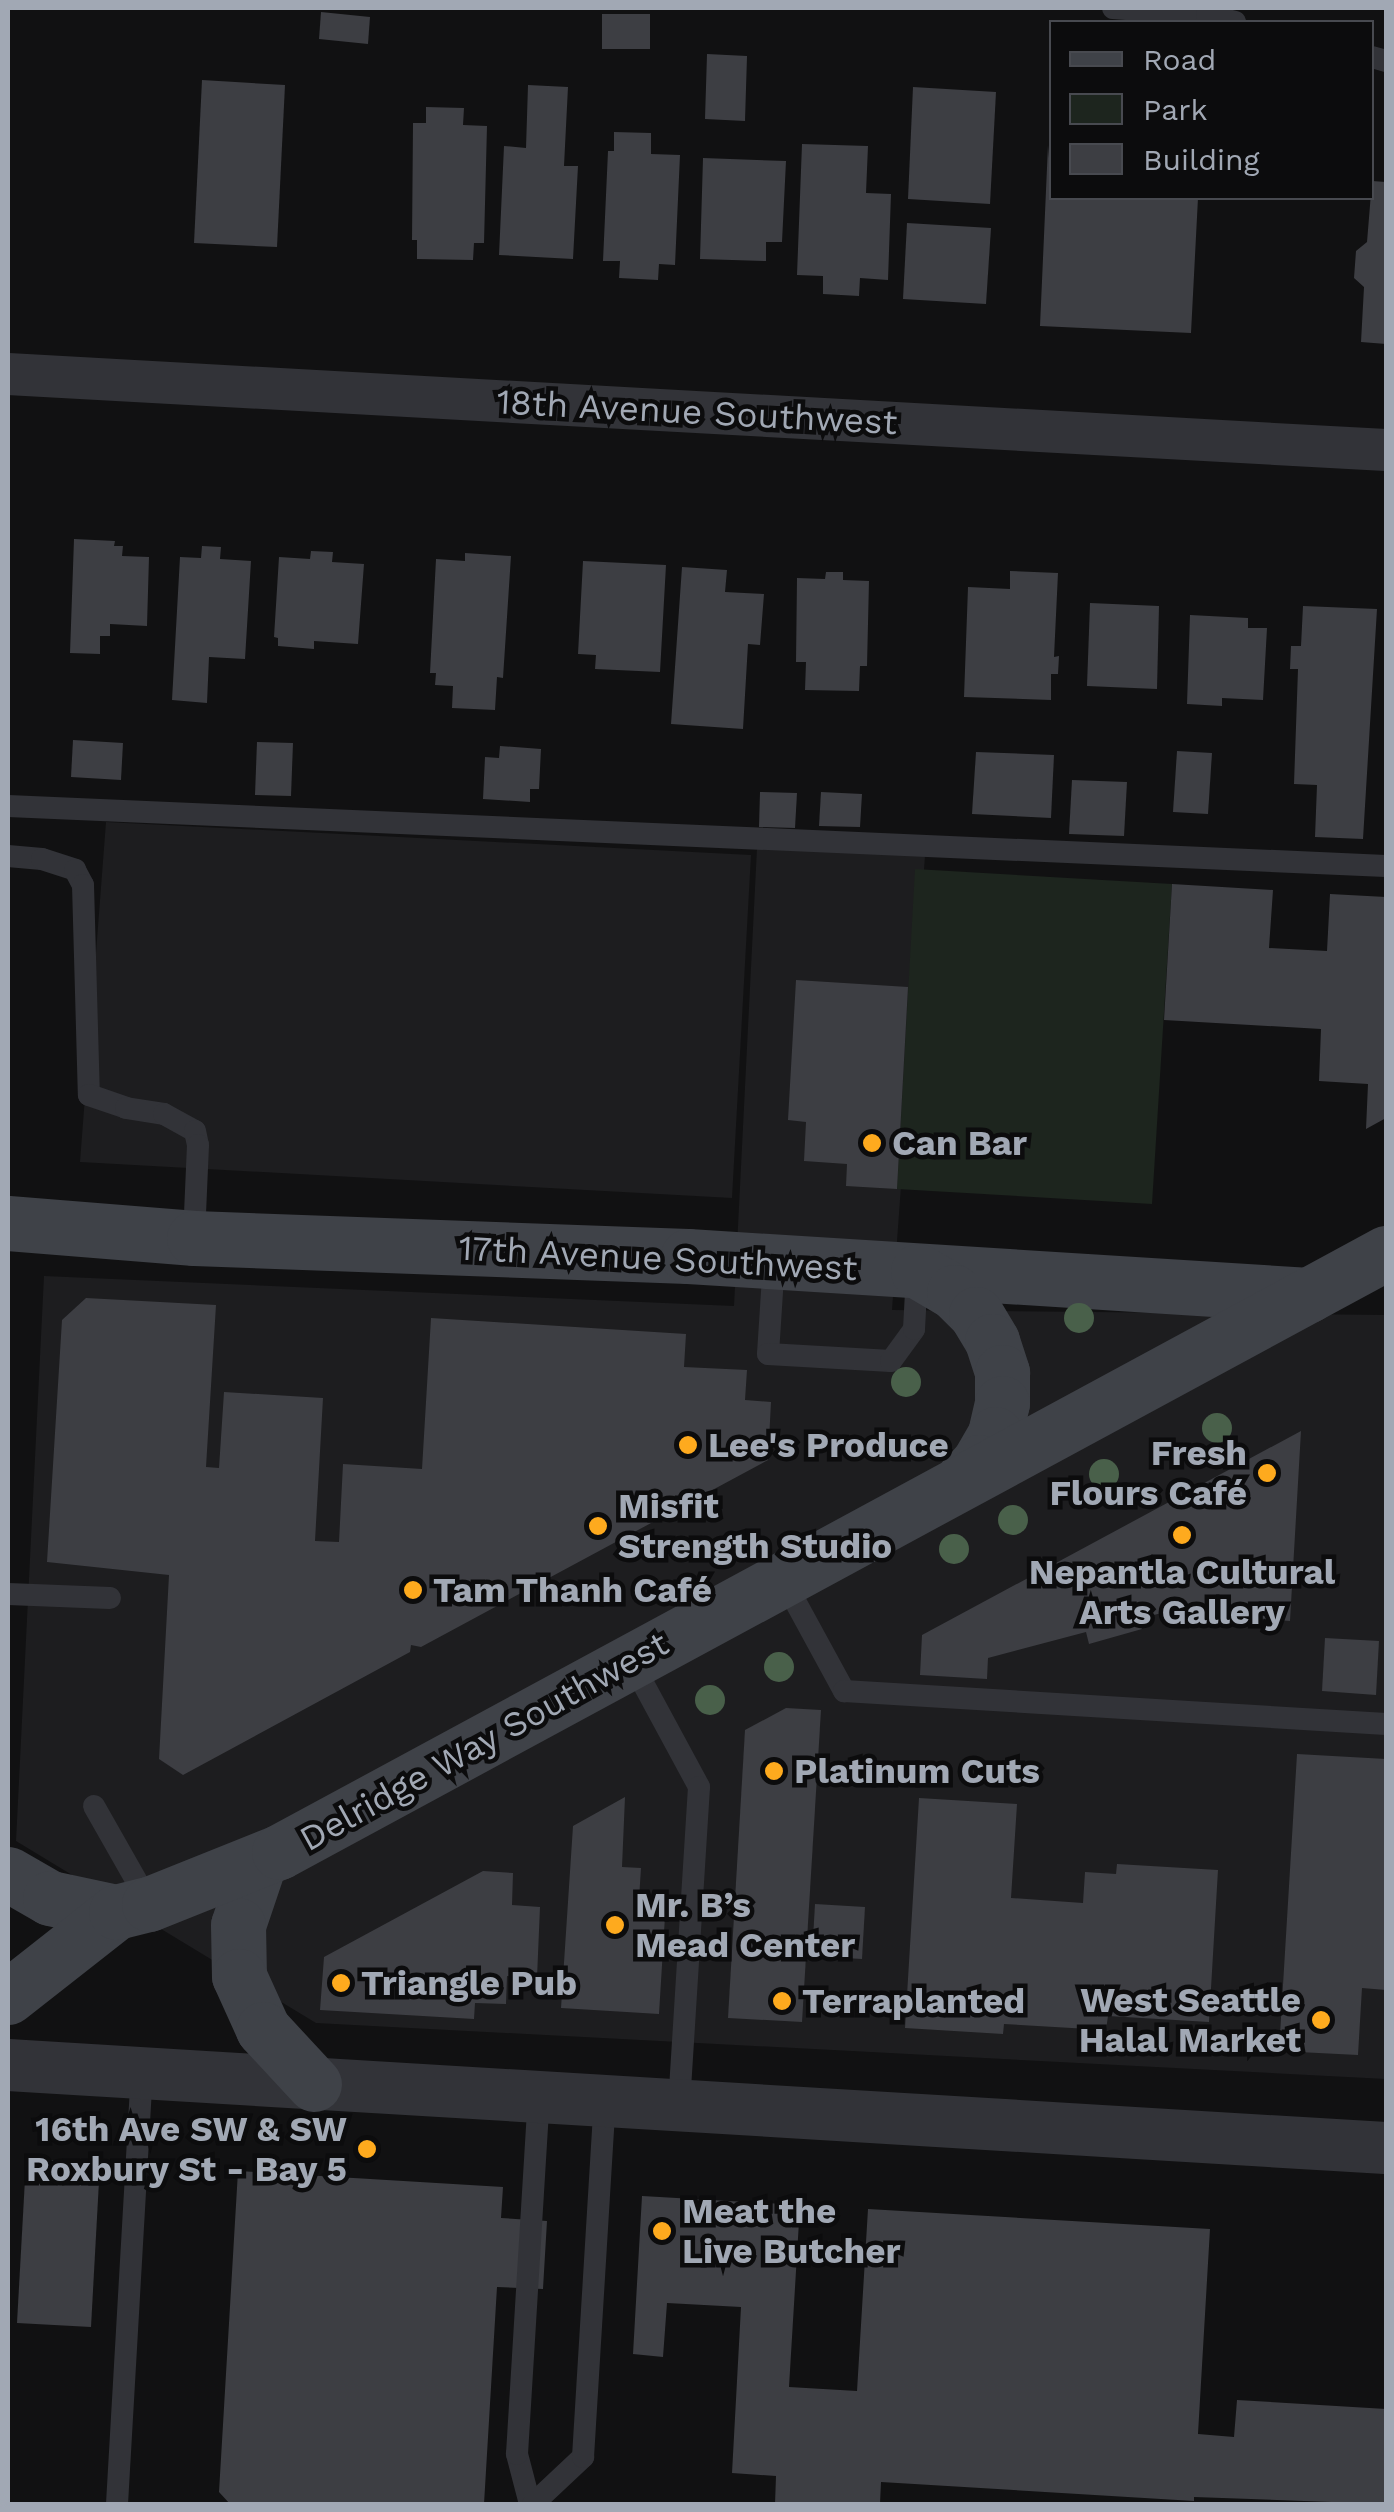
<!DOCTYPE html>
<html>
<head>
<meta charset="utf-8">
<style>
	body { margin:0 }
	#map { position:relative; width:1394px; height:2512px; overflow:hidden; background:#111112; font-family:"Work Sans",sans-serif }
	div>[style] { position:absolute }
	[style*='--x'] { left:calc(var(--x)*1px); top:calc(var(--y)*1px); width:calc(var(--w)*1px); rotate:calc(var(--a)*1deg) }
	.built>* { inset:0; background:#1d1d1f }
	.green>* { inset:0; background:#1d251e }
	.building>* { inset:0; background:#3d3e43 }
	.service>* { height:22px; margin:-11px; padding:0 11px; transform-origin:11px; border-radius:11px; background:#323338 }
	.minor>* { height:42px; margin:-21px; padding:0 21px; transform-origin:21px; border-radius:21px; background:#323338 }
	.tertiary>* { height:52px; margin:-26px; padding:0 26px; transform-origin:26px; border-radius:26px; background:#323338 }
	.secondary>* { height:55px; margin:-27.5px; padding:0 27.5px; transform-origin:27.5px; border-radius:27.5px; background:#3f4248 }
	.trees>* { width:30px; height:30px; margin:-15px; border-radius:50%; background:#49604a }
	.dots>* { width:28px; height:28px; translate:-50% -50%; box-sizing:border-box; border:5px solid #0c0c0d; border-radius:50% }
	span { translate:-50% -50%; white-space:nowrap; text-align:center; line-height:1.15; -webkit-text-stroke:9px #0c0c0d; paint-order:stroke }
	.street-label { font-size:35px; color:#a1a8b4 }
	.poi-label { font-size:35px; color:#a1a8b4; font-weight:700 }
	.left { translate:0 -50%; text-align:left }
	.right { translate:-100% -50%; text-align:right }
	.frame { position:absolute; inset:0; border:10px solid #a1a8b4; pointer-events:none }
	.legend { position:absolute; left:1049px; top:20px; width:325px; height:180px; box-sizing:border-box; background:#0c0c0d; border:2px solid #484a50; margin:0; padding:12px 18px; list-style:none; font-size:30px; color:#a1a8b4 }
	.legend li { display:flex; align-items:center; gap:20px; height:50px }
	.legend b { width:50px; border:2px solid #484a50 }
</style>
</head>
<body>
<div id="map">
	<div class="built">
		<div style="clip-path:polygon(106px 822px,751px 855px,732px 1198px,80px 1162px)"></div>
		<div style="clip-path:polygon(757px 848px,925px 856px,892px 1310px,1386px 1315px,1386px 2079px,316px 2023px,16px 1841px,44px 1276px,734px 1306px)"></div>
	</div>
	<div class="green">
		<div style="clip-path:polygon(915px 869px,1172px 884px,1152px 1204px,897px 1189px)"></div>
	</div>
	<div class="building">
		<div style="clip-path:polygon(321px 12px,370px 17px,368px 44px,319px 39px)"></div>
		<div style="clip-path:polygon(602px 14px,650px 14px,650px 49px,602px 49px)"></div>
		<div style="clip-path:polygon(707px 54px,747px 56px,745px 121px,705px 119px)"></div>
		<div style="clip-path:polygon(202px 80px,285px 85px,277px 247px,194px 243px)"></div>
		<div style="clip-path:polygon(528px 85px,568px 87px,564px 166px,578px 166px,573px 259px,499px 255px,504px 146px,526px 148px)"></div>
		<div style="clip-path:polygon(913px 87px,996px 92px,990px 204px,908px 199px)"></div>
		<div style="clip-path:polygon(426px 107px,464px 108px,463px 125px,487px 126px,484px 243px,474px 243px,473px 260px,417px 259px,417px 240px,412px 240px,413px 123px,426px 123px)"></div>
		<div style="clip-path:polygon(614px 132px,651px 133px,651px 154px,680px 155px,675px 265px,659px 264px,658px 280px,619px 278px,620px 261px,603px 261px,608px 151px,614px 151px)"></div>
		<div style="clip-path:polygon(802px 144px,868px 146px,866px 193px,891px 194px,888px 280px,860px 278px,859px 296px,823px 294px,823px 276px,797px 275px)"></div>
		<div style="clip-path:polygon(1048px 145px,1052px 198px,1198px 198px,1191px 333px,1040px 326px)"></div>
		<div style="clip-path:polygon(703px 158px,786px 161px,782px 242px,766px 242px,766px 261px,700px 259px)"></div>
		<div style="clip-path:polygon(1372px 181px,1386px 182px,1386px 344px,1361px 342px,1364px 287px,1354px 278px,1356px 251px,1367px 242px)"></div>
		<div style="clip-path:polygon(907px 223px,991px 228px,986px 304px,903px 299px)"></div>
		<div style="clip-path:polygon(74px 539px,115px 541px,114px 546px,123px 546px,122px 556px,149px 557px,147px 626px,110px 624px,110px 636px,100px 636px,100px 654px,70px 653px)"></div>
		<div style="clip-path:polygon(202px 546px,221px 547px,220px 559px,251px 561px,245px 659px,209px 657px,207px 703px,172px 700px,180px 557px,201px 558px)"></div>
		<div style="clip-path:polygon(311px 551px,333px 552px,332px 562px,364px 564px,358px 644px,314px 641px,314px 649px,278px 646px,278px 638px,274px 637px,279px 557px,310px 559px)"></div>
		<div style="clip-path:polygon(465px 553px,511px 556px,503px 678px,497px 677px,495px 710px,452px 708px,453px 686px,435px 685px,436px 673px,430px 673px,436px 559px,465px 561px)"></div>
		<div style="clip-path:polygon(583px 561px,666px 565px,660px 672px,595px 669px,596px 655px,578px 654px)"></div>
		<div style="clip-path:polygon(682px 567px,727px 570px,725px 592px,764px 594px,760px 645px,748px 644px,743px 729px,671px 724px)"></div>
		<div style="clip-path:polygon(1010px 571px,1058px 573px,1054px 657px,1059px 656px,1058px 674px,1051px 674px,1051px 700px,964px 697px,968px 587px,1010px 589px)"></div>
		<div style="clip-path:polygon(826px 572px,843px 572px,843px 580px,869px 581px,867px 666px,860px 666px,859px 691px,805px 690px,806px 662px,796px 662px,797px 578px,825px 579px)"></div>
		<div style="clip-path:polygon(1090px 603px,1159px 606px,1157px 689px,1087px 686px)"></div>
		<div style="clip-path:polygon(1303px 606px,1377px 609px,1363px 839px,1315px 837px,1317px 785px,1294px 784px,1298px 669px,1290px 669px,1291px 646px,1301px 646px)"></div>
		<div style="clip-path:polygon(1190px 615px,1248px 618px,1248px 628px,1267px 628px,1263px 700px,1222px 698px,1222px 706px,1187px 704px)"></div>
		<div style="clip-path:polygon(73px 740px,123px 743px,121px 780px,71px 777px)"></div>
		<div style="clip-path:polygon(257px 742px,293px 743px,291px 796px,255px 795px)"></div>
		<div style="clip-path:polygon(500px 746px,541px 749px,539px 789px,530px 789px,530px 802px,483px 799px,485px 757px,499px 758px)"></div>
		<div style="clip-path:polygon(1177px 751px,1212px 753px,1208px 814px,1173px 812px)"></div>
		<div style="clip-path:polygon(976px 752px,1054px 755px,1051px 818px,972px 814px)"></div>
		<div style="clip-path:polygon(1072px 780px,1127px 782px,1124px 836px,1069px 834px)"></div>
		<div style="clip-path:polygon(760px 792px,797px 793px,795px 828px,759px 827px)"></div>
		<div style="clip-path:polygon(821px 792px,862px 794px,860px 827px,819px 826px)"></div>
		<div style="clip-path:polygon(1172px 884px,1273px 890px,1269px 948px,1327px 951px,1330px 894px,1386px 897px,1386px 1118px,1366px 1129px,1368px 1084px,1319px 1081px,1321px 1029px,1164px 1020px)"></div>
		<div style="clip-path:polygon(796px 980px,908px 987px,897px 1189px,846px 1186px,847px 1164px,804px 1161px,806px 1122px,788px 1120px)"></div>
		<div style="clip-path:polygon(86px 1298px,216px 1305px,206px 1467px,219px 1468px,224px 1392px,323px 1398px,315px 1541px,339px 1542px,343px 1464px,422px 1469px,431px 1318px,686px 1334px,684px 1367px,747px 1370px,745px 1400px,771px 1402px,768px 1460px,421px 1647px,411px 1645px,410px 1652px,183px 1775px,159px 1759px,169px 1575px,47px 1562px,62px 1320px)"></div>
		<div style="clip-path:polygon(1301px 1431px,1290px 1621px,1233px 1617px,1202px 1626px,1195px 1604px,1139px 1619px,1142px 1629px,1089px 1644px,1086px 1632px,988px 1658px,987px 1679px,920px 1675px,922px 1635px)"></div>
		<div style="clip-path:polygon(1325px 1638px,1379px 1641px,1376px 1695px,1322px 1691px)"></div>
		<div style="clip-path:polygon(786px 1708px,821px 1710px,802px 2022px,728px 2018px,745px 1730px)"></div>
		<div style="clip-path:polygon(1297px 1754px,1386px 1759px,1386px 1990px,1362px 1988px,1358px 2055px,1279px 2051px)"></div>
		<div style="clip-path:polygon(625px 1797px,622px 1867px,641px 1868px,639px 1899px,666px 1900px,659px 2014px,561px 2008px,573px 1826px)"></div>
		<div style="clip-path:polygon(919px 1798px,1017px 1804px,1011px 1898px,1083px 1903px,1085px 1872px,1116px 1874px,1117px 1864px,1218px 1870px,1209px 2022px,1108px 2016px,1106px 2030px,1004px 2024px,1003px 2034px,905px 2028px)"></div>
		<div style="clip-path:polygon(483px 1871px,513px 1873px,512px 1905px,540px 1907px,537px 1978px,507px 1976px,506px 2004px,475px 2003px,474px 2019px,320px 2010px,324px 1957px)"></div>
		<div style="clip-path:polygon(815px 1904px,865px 1907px,862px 1959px,812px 1956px)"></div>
		<div style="clip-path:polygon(46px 2160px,100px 2163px,91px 2327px,17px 2323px,25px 2179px)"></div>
		<div style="clip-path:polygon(238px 2171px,503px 2187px,501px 2218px,547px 2221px,543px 2289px,497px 2287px,484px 2504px,230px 2504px,219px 2492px)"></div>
		<div style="clip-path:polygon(642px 2196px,800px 2205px,789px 2387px,857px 2391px,868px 2209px,1210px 2229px,1198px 2434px,1234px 2437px,1237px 2400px,1386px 2409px,1386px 2504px,1194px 2497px,1194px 2501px,881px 2482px,880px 2504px,775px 2504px,776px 2476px,732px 2473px,741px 2307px,667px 2303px,663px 2357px,633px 2354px)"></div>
	</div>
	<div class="service">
		<div style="--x:1113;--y:8;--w:94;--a:4.3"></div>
		<div style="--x:1207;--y:15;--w:29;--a:14"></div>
		<div style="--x:1372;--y:57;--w:15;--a:16"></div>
		<div style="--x:8;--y:806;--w:1379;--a:2.49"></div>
		<div style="--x:8;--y:856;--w:34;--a:5"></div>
		<div style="--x:42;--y:859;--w:35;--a:18"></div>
		<div style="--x:75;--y:870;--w:17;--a:62"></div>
		<div style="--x:83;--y:885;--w:210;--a:88.4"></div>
		<div style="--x:89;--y:1095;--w:39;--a:19"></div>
		<div style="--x:126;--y:1108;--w:38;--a:9"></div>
		<div style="--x:164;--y:1114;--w:35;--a:29"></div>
		<div style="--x:195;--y:1131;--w:14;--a:78"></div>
		<div style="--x:198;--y:1145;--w:93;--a:92.5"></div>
		<div style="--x:774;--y:1261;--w:93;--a:93.7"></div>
		<div style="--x:768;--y:1354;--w:123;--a:3.3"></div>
		<div style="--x:891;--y:1361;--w:39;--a:-54"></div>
		<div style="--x:914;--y:1329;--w:56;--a:-86.9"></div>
		<div style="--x:783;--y:1579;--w:128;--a:61.4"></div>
		<div style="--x:844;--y:1691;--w:543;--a:3.48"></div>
		<div style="--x:8;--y:1594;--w:102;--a:2.2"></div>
		<div style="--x:631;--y:1661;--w:143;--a:61.6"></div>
		<div style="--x:699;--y:1787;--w:320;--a:93.6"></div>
		<div style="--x:94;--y:1806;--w:112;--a:60.4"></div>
		<div style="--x:117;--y:2504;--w:431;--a:-86.7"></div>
		<div style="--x:530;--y:2504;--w:52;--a:-104.6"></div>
		<div style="--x:517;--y:2454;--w:357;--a:-86.5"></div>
		<div style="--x:533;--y:2504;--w:69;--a:-43.2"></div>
		<div style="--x:583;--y:2457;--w:357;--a:-86.5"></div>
	</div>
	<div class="minor">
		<div style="--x:8;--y:374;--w:1380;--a:3.16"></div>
	</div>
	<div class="tertiary">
		<div style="--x:8;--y:2065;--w:1380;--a:3.45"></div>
	</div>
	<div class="secondary">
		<div style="--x:8;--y:1223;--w:187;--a:4.6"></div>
		<div style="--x:194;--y:1238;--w:494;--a:2.1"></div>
		<div style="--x:688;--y:1256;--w:622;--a:3.59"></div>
		<div style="--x:918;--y:1271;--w:42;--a:30.3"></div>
		<div style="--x:954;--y:1292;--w:31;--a:45"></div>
		<div style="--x:976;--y:1314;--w:31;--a:59"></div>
		<div style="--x:992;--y:1341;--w:33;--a:72"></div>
		<div style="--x:1002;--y:1372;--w:31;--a:90"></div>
		<div style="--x:1002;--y:1403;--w:32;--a:103"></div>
		<div style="--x:995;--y:1434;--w:32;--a:120"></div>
		<div style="--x:979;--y:1462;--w:25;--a:133"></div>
		<div style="--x:259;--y:1863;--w:65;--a:108.7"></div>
		<div style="--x:238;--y:1925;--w:51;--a:88.9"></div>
		<div style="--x:239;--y:1976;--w:58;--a:65.6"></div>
		<div style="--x:263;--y:2029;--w:75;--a:47.2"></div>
		<div style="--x:8;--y:1874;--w:48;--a:29.7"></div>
		<div style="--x:50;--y:1898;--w:67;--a:12"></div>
		<div style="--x:8;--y:1997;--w:137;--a:-38.2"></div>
		<div style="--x:116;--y:1912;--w:34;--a:-14"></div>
		<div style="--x:149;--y:1904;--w:140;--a:-21.8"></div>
		<div style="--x:279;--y:1852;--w:1259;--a:-28.42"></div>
	</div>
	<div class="trees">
		<div style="left:1079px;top:1318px"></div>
		<div style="left:906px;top:1382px"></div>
		<div style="left:1217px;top:1428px"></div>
		<div style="left:1104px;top:1474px"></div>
		<div style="left:1013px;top:1520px"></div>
		<div style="left:954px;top:1549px"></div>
		<div style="left:779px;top:1667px"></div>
		<div style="left:710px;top:1700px"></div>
	</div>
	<div class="dots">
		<div style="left:872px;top:1143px;background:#feaa1e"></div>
		<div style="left:688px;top:1445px;background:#feaa1e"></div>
		<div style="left:1267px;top:1473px;background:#feaa1e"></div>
		<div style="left:598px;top:1526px;background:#feaa1e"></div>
		<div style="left:1182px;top:1535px;background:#feaa1e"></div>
		<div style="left:413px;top:1590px;background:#feaa1e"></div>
		<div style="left:774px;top:1771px;background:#feaa1e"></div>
		<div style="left:615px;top:1925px;background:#feaa1e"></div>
		<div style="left:341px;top:1983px;background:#feaa1e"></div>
		<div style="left:782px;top:2001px;background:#feaa1e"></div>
		<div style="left:1321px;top:2020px;background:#feaa1e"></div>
		<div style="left:367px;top:2149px;background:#feaa1e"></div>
		<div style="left:662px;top:2231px;background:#feaa1e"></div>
	</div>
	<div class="street-label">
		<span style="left:697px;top:412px;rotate:3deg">18th Avenue Southwest</span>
		<span style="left:658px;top:1258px;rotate:3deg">17th Avenue Southwest</span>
		<span style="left:484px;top:1741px;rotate:-29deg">Delridge Way Southwest</span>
	</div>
	<div class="poi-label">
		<span class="left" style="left:892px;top:1143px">Can Bar</span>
		<span class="left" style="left:708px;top:1445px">Lee's Produce</span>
		<span class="right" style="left:1247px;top:1473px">Fresh<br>Flours Café</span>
		<span class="left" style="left:618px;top:1526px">Misfit<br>Strength Studio</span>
		<span style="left:1182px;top:1592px">Nepantla Cultural<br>Arts Gallery</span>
		<span class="left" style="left:433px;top:1590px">Tam Thanh Café</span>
		<span class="left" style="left:794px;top:1771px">Platinum Cuts</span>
		<span class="left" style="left:635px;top:1925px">Mr. B’s<br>Mead Center</span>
		<span class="left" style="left:361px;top:1983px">Triangle Pub</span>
		<span class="right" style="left:1301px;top:2020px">West Seattle<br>Halal Market</span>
		<span class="left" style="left:802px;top:2001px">Terraplanted</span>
		<span class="right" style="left:347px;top:2149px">16th Ave SW &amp; SW<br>Roxbury St - Bay 5</span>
		<span class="left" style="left:682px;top:2231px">Meat the<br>Live Butcher</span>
	</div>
	<div class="frame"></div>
	<ul class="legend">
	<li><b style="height:12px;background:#3f4248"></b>Road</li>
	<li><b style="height:28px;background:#1d251e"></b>Park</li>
	<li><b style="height:28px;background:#3d3e43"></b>Building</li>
	</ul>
</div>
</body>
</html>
